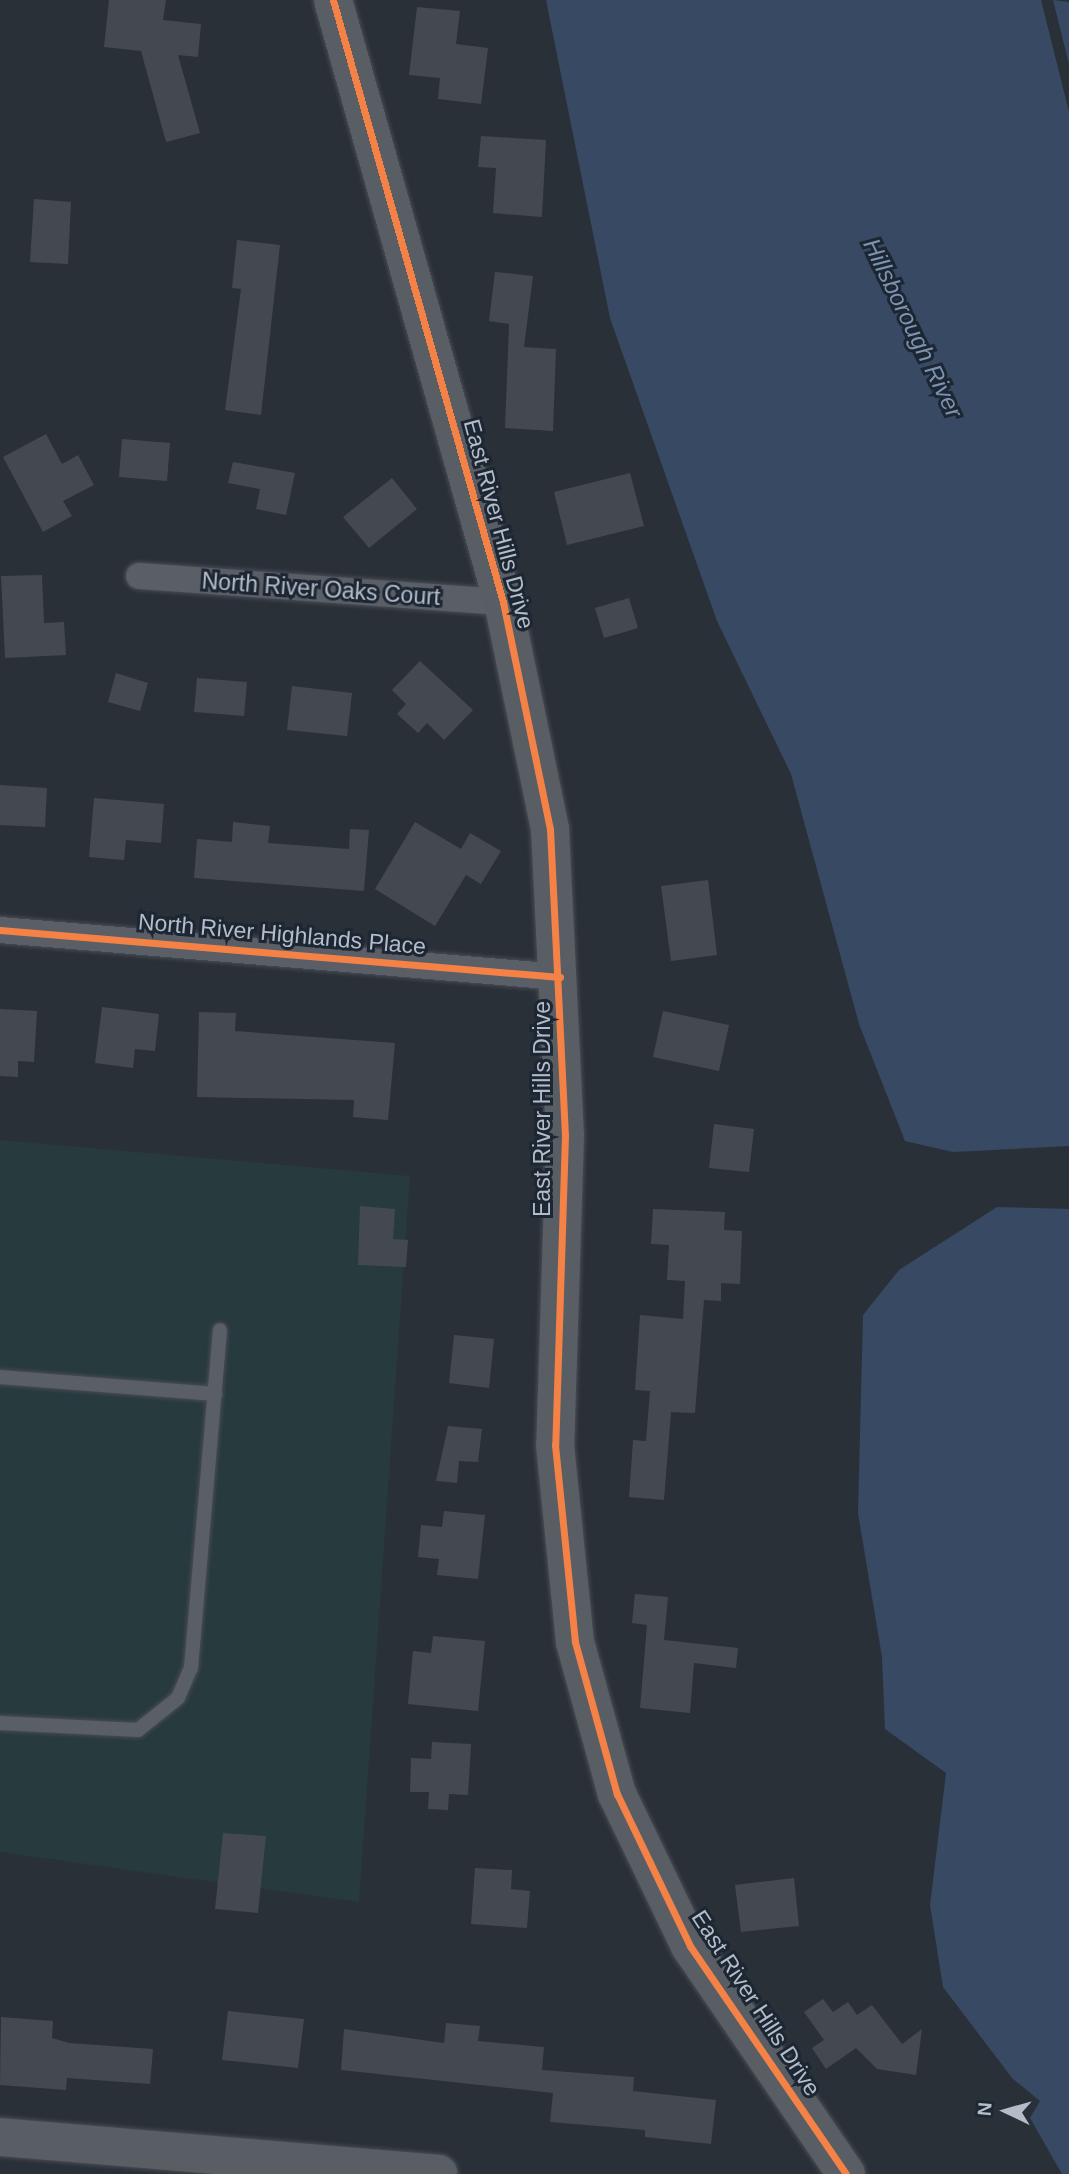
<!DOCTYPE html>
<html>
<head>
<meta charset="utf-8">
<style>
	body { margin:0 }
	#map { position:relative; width:1069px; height:2174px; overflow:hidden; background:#2a3038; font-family:Helvetica,sans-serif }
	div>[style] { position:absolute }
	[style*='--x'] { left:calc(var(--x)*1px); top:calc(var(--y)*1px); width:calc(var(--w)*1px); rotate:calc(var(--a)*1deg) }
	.green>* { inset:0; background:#273a3e }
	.water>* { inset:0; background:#384963 }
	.building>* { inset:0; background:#444950 }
	.roads { filter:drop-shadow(0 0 2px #484c53) drop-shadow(0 0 2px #484c53) }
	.lane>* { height:14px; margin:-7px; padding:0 7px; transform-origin:7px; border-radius:7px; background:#5a5e66 }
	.street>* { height:26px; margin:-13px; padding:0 13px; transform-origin:13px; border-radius:13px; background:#5a5e66 }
	.secondary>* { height:38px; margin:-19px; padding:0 19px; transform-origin:19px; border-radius:19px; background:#595d64 }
	.cycleway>* { height:7px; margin:-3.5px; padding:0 3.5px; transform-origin:3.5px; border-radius:3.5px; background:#f48246 }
	span { translate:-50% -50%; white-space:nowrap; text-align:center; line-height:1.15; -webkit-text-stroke:6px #1d2633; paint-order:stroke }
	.street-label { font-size:23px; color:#b4bcc9 }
	.water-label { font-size:24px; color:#7c92b1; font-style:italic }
	.north { position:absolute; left:971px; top:2076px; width:70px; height:70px; -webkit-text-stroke:5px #1d2633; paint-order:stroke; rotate:275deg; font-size:19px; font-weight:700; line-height:28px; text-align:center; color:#b4bcc9 }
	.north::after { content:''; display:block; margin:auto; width:24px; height:32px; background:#b4bcc9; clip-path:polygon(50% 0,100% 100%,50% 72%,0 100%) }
</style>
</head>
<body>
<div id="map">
	<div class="green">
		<div style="clip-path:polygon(0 1140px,410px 1176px,359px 1902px,0 1852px)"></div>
	</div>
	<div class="water">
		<div style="clip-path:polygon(546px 0,1041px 0,1069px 112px,1069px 1146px,953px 1152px,905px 1141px,859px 1024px,791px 774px,717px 621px,610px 318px)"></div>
		<div style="clip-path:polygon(1053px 0,1069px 2px,1069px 64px)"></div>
		<div style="clip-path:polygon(997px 1207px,1069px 1209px,1069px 2174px,1062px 2174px,1030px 2118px,1040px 2101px,1012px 2078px,943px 1987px,930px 1905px,946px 1773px,885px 1729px,882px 1657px,858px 1513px,863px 1315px,899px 1270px)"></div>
	</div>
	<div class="building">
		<div style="clip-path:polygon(109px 0,166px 0,163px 20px,201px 24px,198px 57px,178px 55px,200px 133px,166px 142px,141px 51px,104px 47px)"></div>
		<div style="clip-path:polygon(417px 7px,460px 11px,456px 44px,488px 48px,481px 104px,438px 99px,440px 78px,409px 75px)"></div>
		<div style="clip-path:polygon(481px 136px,546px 140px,542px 217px,493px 213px,496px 168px,478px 167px)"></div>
		<div style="clip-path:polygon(34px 199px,71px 202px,68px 264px,30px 262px)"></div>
		<div style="clip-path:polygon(237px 240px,280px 245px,261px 415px,225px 410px,241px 289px,232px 288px)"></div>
		<div style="clip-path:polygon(495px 272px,533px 276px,524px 347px,556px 349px,553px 431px,505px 428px,509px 324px,489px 321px)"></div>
		<div style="clip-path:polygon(46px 434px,62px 464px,78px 455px,94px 485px,63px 501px,72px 516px,43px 532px,3px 457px)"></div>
		<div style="clip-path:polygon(122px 439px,170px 443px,167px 481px,119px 477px)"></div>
		<div style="clip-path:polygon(233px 462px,295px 473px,286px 515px,256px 509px,260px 489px,228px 483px)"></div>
		<div style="clip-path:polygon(630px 473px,644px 526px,567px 545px,554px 492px)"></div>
		<div style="clip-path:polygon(392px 478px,417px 509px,369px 548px,343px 517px)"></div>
		<div style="clip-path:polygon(42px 575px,44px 623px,64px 622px,66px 655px,5px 658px,1px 576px)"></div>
		<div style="clip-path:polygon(629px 598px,638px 628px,604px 638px,595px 608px)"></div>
		<div style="clip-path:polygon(420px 661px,473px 710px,444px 740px,427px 723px,418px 733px,397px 714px,406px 704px,392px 690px)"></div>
		<div style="clip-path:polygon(116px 673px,148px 683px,140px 711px,108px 702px)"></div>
		<div style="clip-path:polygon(197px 678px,247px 682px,244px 716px,194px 712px)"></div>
		<div style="clip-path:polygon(292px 686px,352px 693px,347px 736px,287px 730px)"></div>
		<div style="clip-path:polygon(0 785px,47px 788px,45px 827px,0 825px)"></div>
		<div style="clip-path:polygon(94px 798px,164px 804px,161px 843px,126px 840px,124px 860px,89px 857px)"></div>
		<div style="clip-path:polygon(233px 822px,270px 826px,268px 843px,349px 849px,350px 829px,369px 830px,364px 891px,194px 878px,197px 839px,232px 842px)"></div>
		<div style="clip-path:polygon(415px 822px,461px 849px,470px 833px,501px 851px,481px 884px,466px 875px,435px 926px,375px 889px)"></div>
		<div style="clip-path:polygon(708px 880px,717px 955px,671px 961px,661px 886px)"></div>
		<div style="clip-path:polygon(102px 1007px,159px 1014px,155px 1051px,135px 1049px,133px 1068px,95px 1063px)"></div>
		<div style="clip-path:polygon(0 1009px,37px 1011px,34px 1062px,18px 1061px,18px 1077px,0 1076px)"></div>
		<div style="clip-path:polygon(663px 1011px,729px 1025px,719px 1071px,653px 1057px)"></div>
		<div style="clip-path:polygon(199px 1012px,236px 1013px,235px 1031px,395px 1043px,388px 1120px,353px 1117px,354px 1100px,197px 1097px)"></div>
		<div style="clip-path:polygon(714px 1124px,754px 1129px,749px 1172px,709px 1168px)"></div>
		<div style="clip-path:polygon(360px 1206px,395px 1209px,393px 1239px,408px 1240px,406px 1267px,358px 1265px)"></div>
		<div style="clip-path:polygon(653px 1209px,725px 1212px,724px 1230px,742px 1231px,740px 1284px,721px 1283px,721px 1301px,704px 1300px,695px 1413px,671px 1412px,664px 1500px,629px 1497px,633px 1440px,646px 1441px,650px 1391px,635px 1390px,640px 1315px,683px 1319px,685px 1281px,667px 1280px,669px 1245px,651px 1244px)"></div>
		<div style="clip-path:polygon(454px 1335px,494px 1339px,489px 1388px,449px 1383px)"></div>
		<div style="clip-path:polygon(448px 1426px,482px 1429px,478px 1462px,459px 1461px,457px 1483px,436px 1481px)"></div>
		<div style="clip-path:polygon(444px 1511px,485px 1515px,478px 1579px,437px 1575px,439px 1559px,418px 1557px,421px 1525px,442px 1527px)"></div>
		<div style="clip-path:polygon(635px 1594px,668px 1597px,664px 1640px,738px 1648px,736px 1668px,694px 1663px,690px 1713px,640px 1708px,647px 1625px,632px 1623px)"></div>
		<div style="clip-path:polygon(433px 1636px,485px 1641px,478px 1711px,408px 1704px,413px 1651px,431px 1653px)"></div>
		<div style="clip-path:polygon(432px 1742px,471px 1744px,468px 1795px,449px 1794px,448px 1810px,428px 1809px,429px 1792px,410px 1792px,411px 1758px,431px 1759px)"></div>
		<div style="clip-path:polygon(223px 1833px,266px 1836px,258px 1913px,215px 1909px)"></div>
		<div style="clip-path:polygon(475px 1868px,512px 1870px,511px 1889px,530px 1891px,527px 1928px,471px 1924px)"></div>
		<div style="clip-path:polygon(794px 1878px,799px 1926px,741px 1932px,735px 1885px)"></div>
		<div style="clip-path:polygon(823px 1999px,833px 2012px,848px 2002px,857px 2015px,872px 2005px,902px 2044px,922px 2029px,916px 2075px,877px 2069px,856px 2048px,826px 2069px,812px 2048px,824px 2040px,804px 2012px)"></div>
		<div style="clip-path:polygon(228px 2011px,304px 2019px,298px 2068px,222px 2060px)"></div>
		<div style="clip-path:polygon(1px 2017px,53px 2021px,52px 2038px,69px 2043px,153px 2049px,150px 2084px,67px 2078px,66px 2090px,0 2085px)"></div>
		<div style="clip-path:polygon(446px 2023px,480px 2026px,478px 2041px,544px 2047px,542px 2070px,634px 2077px,633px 2091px,716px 2100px,711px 2144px,645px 2137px,645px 2130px,550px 2122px,553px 2093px,341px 2070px,344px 2029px,444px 2043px)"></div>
	</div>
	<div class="roads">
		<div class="lane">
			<div style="--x:0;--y:1377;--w:216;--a:4.5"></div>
			<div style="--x:0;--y:1723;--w:138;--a:2.9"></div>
			<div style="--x:138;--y:1730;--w:51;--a:-38.7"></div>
			<div style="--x:178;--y:1698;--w:33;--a:-67"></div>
			<div style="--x:191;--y:1668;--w:339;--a:-85.1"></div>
		</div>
		<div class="street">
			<div style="--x:139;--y:576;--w:365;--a:4.1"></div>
			<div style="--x:0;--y:930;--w:562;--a:4.8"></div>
		</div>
		<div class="secondary">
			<div style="--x:333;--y:0;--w:626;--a:74.23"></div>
			<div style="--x:503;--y:602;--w:232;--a:78.3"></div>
			<div style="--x:550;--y:829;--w:306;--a:87.2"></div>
			<div style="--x:565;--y:1135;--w:310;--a:91.8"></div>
			<div style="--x:555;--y:1445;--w:198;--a:84.2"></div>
			<div style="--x:575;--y:1642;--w:158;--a:74.6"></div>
			<div style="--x:617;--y:1794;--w:169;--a:64.3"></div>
			<div style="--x:690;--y:1946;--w:276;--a:55.6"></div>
			<div style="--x:0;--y:2137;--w:440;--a:4.8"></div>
		</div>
	</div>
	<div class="cycleway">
		<div style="--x:333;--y:0;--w:626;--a:74.23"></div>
		<div style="--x:503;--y:602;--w:232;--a:78.3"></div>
		<div style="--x:550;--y:829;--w:306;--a:87.2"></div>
		<div style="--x:565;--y:1135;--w:310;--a:91.8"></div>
		<div style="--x:555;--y:1445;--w:198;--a:84.2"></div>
		<div style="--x:575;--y:1642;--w:158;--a:74.6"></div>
		<div style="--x:617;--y:1794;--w:169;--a:64.3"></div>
		<div style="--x:690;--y:1946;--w:276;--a:55.6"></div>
		<div style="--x:0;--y:930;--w:562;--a:4.8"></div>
	</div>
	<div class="street-label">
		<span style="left:499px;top:524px;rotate:75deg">East River Hills Drive</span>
		<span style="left:321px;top:589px;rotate:4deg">North River Oaks Court</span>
		<span style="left:282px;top:934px;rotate:5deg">North River Highlands Place</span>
		<span style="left:542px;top:1109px;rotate:-90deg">East River Hills Drive</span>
		<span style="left:756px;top:2003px;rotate:57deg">East River Hills Drive</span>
	</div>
	<div class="water-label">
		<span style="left:913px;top:328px;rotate:64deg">Hillsborough River</span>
	</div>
	<div class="north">N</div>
</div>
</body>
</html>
